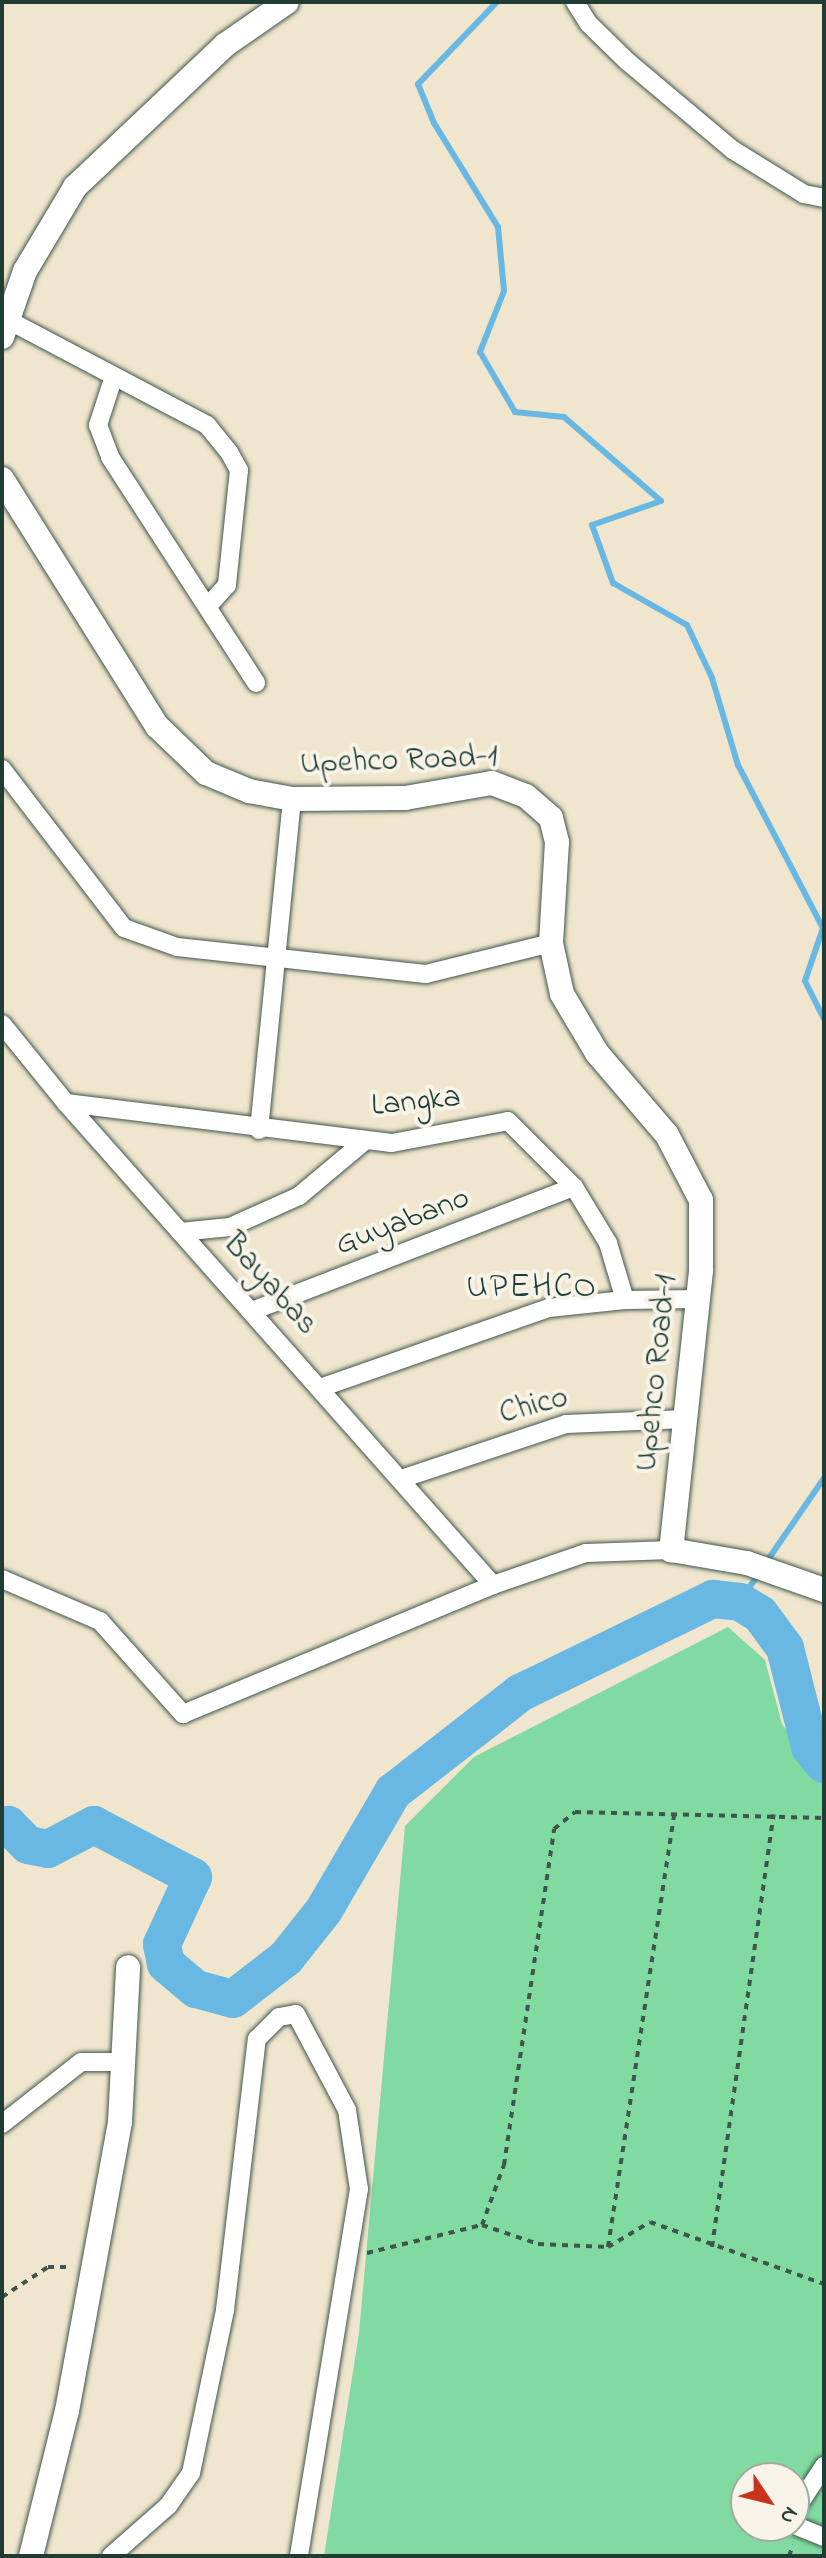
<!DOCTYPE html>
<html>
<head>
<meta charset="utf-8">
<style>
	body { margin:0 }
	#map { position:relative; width:826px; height:2558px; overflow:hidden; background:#f0e6cd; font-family:"Indie Flower",sans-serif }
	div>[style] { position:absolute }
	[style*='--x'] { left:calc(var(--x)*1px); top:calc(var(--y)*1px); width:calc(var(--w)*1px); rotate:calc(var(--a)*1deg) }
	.green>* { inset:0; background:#81daa0 }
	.stream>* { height:6px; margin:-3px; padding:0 3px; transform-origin:3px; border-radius:3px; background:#68b8e3 }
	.river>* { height:38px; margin:-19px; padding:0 19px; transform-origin:19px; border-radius:19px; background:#68b8e3 }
	.path>* { height:4px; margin-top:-2px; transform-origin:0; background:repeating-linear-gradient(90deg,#3e564b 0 6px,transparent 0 12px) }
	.roads { filter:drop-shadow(0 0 2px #3e564b) drop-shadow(0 0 2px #3e564b) }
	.minor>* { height:18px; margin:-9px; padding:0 9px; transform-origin:9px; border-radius:9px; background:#fff }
	.tertiary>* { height:24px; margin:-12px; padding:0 12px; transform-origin:12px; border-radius:12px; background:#fff }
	span { translate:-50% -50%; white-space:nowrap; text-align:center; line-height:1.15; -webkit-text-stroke:8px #f7f3e8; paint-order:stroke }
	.street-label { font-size:32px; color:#1f3d34 }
	.neighbourhood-label { font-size:34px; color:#1f3d34; letter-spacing:2px }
	.frame { position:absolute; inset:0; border:4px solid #1f3d34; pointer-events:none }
	.north { position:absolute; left:730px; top:2462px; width:80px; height:80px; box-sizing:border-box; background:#f7f3e8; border:2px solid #a1aaa0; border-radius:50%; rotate:125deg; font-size:22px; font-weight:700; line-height:32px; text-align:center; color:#1f3d34 }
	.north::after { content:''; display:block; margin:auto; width:28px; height:36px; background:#c8321e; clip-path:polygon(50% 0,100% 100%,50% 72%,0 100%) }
</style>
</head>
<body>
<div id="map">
	<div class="green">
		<div style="clip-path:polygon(evenodd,728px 1627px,765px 1660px,782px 1724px,824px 1781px,824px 2556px,324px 2556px,359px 2333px,405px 1826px,474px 1757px,728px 1627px,746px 2478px,794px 2478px,794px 2526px,746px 2526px,746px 2478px)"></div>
	</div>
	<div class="stream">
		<div style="--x:497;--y:2;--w:114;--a:133.9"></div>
		<div style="--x:418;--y:84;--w:42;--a:67.7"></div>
		<div style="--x:434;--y:123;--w:122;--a:58.4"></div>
		<div style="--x:498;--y:227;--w:64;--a:84.6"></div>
		<div style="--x:504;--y:291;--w:66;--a:111.5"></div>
		<div style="--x:480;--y:352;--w:69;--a:59.7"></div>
		<div style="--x:515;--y:412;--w:49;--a:5.8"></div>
		<div style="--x:564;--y:417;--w:128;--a:40.9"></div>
		<div style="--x:661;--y:501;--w:73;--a:160.8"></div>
		<div style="--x:592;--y:525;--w:62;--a:70.1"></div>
		<div style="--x:613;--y:583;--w:85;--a:29.6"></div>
		<div style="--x:687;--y:625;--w:59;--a:64.7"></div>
		<div style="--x:712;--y:678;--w:91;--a:73.4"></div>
		<div style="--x:738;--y:765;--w:184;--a:62.5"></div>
		<div style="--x:823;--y:928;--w:56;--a:108.8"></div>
		<div style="--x:805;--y:981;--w:42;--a:63.4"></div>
		<div style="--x:765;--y:1564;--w:104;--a:-55.5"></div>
		<div style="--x:740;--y:1602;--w:35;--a:-57"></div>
	</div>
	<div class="river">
		<div style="--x:2;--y:1828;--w:7;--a:-27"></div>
		<div style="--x:8;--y:1825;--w:28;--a:45"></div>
		<div style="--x:28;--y:1845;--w:20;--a:11"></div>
		<div style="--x:48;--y:1849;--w:52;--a:-27.6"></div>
		<div style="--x:94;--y:1825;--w:112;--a:27.7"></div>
		<div style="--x:193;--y:1877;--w:74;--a:114.8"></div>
		<div style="--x:162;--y:1944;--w:20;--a:79"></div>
		<div style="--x:166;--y:1964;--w:39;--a:40"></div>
		<div style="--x:196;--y:1989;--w:38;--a:15"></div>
		<div style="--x:233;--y:1999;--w:67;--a:-37.7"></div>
		<div style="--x:286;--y:1958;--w:61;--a:-51.6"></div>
		<div style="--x:324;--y:1910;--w:137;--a:-59.7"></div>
		<div style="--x:393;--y:1792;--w:161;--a:-37.9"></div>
		<div style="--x:520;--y:1693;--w:215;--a:-26"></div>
		<div style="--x:713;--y:1599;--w:27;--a:6"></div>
		<div style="--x:740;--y:1602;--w:23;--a:31"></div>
		<div style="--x:760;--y:1614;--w:42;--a:53.7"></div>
		<div style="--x:785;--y:1648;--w:102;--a:75.8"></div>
		<div style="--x:810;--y:1747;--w:22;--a:51"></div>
	</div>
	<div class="path">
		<div style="--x:482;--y:2225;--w:64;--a:-69.9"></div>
		<div style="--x:504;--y:2165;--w:340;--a:-81.5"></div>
		<div style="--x:554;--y:1829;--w:27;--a:-39"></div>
		<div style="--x:575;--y:1812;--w:249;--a:1.4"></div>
		<div style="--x:608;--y:2247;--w:436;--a:-81.3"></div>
		<div style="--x:712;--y:2247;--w:437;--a:-81.9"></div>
		<div style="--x:367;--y:2253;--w:118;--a:-13.7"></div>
		<div style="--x:482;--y:2225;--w:59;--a:18.7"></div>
		<div style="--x:538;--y:2244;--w:70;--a:2.5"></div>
		<div style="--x:608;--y:2247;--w:49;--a:-30.8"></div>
		<div style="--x:650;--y:2222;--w:185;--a:19.6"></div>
		<div style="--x:2;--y:2297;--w:55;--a:-33.1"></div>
		<div style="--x:48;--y:2267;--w:23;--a:0"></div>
		<div style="--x:789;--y:2556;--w:12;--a:-70"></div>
	</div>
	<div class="roads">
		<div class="minor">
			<div style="--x:575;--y:2;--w:26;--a:58"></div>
			<div style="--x:589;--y:24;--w:54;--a:44.3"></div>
			<div style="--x:628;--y:62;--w:137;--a:40"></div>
			<div style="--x:733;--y:150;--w:84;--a:31.8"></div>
			<div style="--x:804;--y:194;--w:20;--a:11"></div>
			<div style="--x:8;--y:320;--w:225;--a:27.8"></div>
			<div style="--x:207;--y:425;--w:35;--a:51"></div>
			<div style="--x:229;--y:452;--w:21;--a:61"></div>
			<div style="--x:239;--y:470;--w:116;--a:96"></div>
			<div style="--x:227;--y:585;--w:27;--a:132"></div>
			<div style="--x:114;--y:376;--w:52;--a:108.1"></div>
			<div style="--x:98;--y:425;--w:34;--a:69"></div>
			<div style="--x:110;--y:457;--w:269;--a:57.1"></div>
			<div style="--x:2;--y:769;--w:200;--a:52.5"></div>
			<div style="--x:124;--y:928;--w:56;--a:19.7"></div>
			<div style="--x:177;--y:947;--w:250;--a:6.2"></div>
			<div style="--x:426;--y:974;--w:129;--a:-13.9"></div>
			<div style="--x:2;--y:1024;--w:102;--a:51"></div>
			<div style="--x:66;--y:1103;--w:644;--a:48.46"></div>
			<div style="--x:66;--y:1103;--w:328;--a:7"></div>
			<div style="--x:392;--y:1143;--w:118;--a:-10.7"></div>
			<div style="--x:508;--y:1121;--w:93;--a:45"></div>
			<div style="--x:574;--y:1187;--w:66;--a:58.7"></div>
			<div style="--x:608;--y:1243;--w:59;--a:73.4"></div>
			<div style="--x:259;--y:1130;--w:333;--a:-84.3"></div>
			<div style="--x:180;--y:1232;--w:50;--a:-5.7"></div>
			<div style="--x:230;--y:1227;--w:76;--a:-24.2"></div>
			<div style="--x:299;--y:1196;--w:87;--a:-39.9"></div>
			<div style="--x:252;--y:1311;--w:345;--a:-21.1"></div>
			<div style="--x:320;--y:1388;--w:243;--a:-19.3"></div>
			<div style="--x:549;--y:1308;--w:76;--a:-6"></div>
			<div style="--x:625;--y:1300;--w:73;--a:-0.8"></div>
			<div style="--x:401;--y:1479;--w:174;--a:-18.4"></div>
			<div style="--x:566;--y:1424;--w:120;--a:-2.4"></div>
			<div style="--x:2;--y:1579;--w:107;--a:23.2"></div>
			<div style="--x:100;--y:1621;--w:125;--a:48.3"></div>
			<div style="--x:183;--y:1714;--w:336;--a:-22.6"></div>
			<div style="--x:493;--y:1585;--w:98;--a:-19"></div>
			<div style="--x:586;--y:1553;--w:85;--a:-2"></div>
			<div style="--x:2;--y:2124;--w:100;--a:-38.1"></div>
			<div style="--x:81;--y:2062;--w:42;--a:0"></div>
			<div style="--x:794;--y:2512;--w:55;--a:-56.9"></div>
			<div style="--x:794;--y:2525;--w:32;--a:22"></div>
			<div style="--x:111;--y:2556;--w:76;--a:-41.3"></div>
			<div style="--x:168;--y:2506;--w:40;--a:-55.1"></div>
			<div style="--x:191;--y:2473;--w:167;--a:-78.2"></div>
			<div style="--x:225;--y:2310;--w:273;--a:-83.3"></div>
			<div style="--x:257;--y:2039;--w:31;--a:-45"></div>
			<div style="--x:279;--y:2017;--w:17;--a:-10"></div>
			<div style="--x:296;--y:2014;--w:109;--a:62"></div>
			<div style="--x:347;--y:2110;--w:80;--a:81.4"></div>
			<div style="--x:359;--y:2189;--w:372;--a:99.3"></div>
		</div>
		<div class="tertiary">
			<div style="--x:2;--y:337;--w:70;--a:-70.8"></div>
			<div style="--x:25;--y:271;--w:98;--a:-59.2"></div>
			<div style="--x:75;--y:187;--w:207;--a:-43.4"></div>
			<div style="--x:225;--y:45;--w:75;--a:-34.7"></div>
			<div style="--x:2;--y:479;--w:292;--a:57.9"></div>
			<div style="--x:157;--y:726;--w:68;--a:43.8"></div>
			<div style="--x:206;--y:773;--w:47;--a:22.7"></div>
			<div style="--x:249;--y:791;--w:44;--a:10.5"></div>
			<div style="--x:292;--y:799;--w:113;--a:-0.5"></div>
			<div style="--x:405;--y:798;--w:88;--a:-9.8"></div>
			<div style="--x:492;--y:783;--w:36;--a:21"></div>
			<div style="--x:526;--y:796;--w:33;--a:41"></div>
			<div style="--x:551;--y:818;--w:25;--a:76"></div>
			<div style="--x:557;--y:842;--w:101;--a:93.4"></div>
			<div style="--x:551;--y:943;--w:52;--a:77.8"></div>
			<div style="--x:562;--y:994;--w:69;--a:59.3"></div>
			<div style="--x:597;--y:1053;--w:108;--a:49.5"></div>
			<div style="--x:667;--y:1135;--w:73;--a:62.4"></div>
			<div style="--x:701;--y:1200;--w:71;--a:90"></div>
			<div style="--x:701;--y:1271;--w:281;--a:96.1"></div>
			<div style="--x:671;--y:1550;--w:77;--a:9.7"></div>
			<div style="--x:747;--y:1563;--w:82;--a:19.3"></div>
			<div style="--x:31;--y:2556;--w:149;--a:-76.1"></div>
			<div style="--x:67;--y:2411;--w:294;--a:-79.6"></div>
			<div style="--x:120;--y:2122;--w:155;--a:-87"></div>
		</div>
	</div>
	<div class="street-label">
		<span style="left:399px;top:762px;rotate:-2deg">Upehco Road-1</span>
		<span style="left:416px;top:1103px;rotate:-6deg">Langka</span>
		<span style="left:403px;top:1223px;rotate:-21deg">Guyabano</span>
		<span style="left:269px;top:1285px;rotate:48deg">Bayabas</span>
		<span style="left:658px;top:1373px;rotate:-84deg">Upehco Road-1</span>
		<span style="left:534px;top:1407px;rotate:-15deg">Chico</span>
	</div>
	<div class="neighbourhood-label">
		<span style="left:532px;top:1289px">UPEHCO</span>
	</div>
	<div class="frame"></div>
	<div class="north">N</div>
</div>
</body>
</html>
